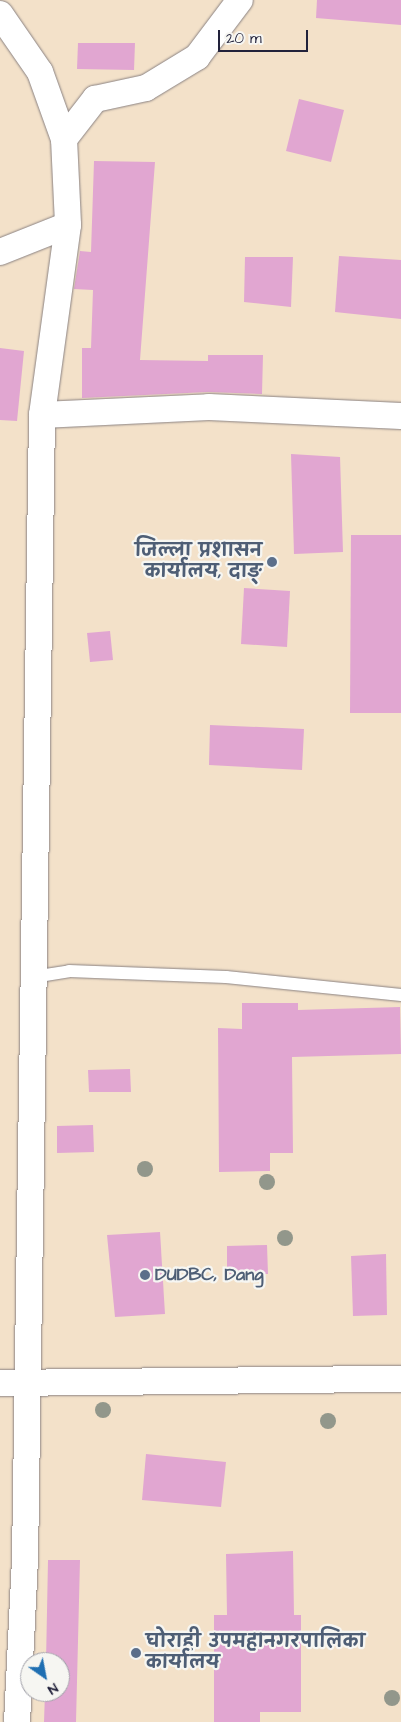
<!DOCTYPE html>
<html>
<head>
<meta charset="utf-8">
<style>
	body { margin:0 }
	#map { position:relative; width:401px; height:1722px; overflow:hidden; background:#f3e1c9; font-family:"Architects Daughter","Playpen Sans Deva",sans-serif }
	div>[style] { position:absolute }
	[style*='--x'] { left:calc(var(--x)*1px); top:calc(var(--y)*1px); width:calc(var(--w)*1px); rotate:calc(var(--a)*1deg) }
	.building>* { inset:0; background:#e1a6d1 }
	.roads { filter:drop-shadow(0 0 1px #8a8282) drop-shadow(0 0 1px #8a8282) }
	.lane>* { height:12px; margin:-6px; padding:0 6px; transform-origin:6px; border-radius:6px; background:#fff }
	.street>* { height:26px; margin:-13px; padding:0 13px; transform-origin:13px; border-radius:13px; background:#fff }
	.trees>* { width:16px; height:16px; margin:-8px; border-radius:50%; background:#92978b }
	.dots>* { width:14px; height:14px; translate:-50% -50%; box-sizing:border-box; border:2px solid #f6f6f2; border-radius:50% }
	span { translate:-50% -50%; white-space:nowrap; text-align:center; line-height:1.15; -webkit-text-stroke:4.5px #f6f6f2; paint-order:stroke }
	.service-label { font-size:18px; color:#4e5e75; font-weight:700 }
	.right { translate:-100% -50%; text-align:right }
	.left { translate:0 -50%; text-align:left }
	.north { position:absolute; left:20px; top:1652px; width:50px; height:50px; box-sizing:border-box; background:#f6f6f2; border:1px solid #a1a1a9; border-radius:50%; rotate:147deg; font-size:14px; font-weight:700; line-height:20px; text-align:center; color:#22223b }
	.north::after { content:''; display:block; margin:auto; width:18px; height:22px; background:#1f6fb2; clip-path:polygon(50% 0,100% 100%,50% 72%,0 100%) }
	.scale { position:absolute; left:218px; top:30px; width:90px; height:22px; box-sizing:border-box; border:2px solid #22223b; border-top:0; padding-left:6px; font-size:15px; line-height:18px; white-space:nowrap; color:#22223b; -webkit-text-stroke:4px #f6f6f2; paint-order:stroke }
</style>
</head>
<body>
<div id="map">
	<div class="building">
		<div style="clip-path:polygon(317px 0,401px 0,401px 25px,316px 18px)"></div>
		<div style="clip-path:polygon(78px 43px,135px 43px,134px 70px,77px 69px)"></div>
		<div style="clip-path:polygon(299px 99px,344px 110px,331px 162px,286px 151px)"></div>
		<div style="clip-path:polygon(94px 161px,155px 162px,140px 360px,208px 361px,208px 355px,263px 355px,262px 394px,208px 392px,82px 398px,82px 348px,91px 348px,93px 290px,74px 289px,80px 251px,91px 252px)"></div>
		<div style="clip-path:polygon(339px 256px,401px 260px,401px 319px,335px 312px)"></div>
		<div style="clip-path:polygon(245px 257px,293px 257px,291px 307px,244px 302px)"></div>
		<div style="clip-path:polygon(0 348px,24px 351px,17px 421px,0 420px)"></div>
		<div style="clip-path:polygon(291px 454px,340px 457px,343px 552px,294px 554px)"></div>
		<div style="clip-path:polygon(351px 535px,401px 535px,401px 713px,350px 713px)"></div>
		<div style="clip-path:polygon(244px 588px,290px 591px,287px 647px,241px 644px)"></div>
		<div style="clip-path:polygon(110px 631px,113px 660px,90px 662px,87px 633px)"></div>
		<div style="clip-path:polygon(210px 725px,304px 729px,302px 770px,209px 765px)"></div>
		<div style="clip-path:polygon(242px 1003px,298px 1003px,298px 1010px,400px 1007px,401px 1054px,292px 1057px,293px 1153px,270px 1153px,270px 1171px,219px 1172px,218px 1028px,242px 1029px)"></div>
		<div style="clip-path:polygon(130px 1069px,131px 1092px,89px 1092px,88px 1070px)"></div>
		<div style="clip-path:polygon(93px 1125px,94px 1152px,57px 1153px,57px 1126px)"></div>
		<div style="clip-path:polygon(160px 1232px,165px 1314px,115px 1317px,107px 1235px)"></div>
		<div style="clip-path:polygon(267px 1245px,268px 1274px,227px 1274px,227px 1246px)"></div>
		<div style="clip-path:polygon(386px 1254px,387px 1315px,353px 1316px,351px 1256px)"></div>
		<div style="clip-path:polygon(146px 1454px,226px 1462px,221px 1507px,142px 1500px)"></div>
		<div style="clip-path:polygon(293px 1551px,294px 1615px,301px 1615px,301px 1712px,260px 1712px,260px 1722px,214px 1722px,214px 1615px,227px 1615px,226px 1554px)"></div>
		<div style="clip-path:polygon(48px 1560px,80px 1560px,76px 1722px,44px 1722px,45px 1692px,60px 1692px,60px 1662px,46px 1662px)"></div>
	</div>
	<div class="roads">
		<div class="lane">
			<div style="--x:33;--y:977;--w:36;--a:-9"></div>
			<div style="--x:69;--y:971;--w:157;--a:2.2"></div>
			<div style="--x:226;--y:977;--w:176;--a:5.9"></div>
		</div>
		<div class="street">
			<div style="--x:0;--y:14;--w:70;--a:55.4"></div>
			<div style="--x:40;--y:72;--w:71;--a:70.3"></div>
			<div style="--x:64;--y:139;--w:86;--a:87.3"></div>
			<div style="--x:68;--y:225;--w:192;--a:97.8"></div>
			<div style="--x:42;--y:415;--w:1144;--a:90.85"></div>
			<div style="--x:25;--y:1559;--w:163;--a:92.8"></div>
			<div style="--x:64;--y:139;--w:51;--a:-52.2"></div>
			<div style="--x:95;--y:99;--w:52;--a:-12.2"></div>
			<div style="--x:146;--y:88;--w:60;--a:-31.3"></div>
			<div style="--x:197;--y:57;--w:71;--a:-53"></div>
			<div style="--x:0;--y:252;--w:73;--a:-21.7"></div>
			<div style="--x:42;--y:415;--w:167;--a:-2.7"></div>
			<div style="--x:209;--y:407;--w:192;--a:2.7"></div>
			<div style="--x:0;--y:1383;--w:401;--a:-0.6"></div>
		</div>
	</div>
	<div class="trees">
		<div style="left:145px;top:1169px"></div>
		<div style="left:267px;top:1182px"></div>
		<div style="left:285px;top:1238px"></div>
		<div style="left:103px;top:1410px"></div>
		<div style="left:328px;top:1421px"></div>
		<div style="left:392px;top:1698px"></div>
	</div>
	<div class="dots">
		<div style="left:272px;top:562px;background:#5c6f8a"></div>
		<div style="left:145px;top:1275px;background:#5c6f8a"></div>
		<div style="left:136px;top:1653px;background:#5c6f8a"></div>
	</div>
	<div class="service-label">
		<span class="right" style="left:262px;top:562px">जिल्ला प्रशासन<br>कार्यालय, दाङ्</span>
		<span class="left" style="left:155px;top:1275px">DUDBC, Dang</span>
		<span class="left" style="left:146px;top:1653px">घोराही उपमहानगरपालिका<br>कार्यालय</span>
	</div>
	<div class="north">N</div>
	<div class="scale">20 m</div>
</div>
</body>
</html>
